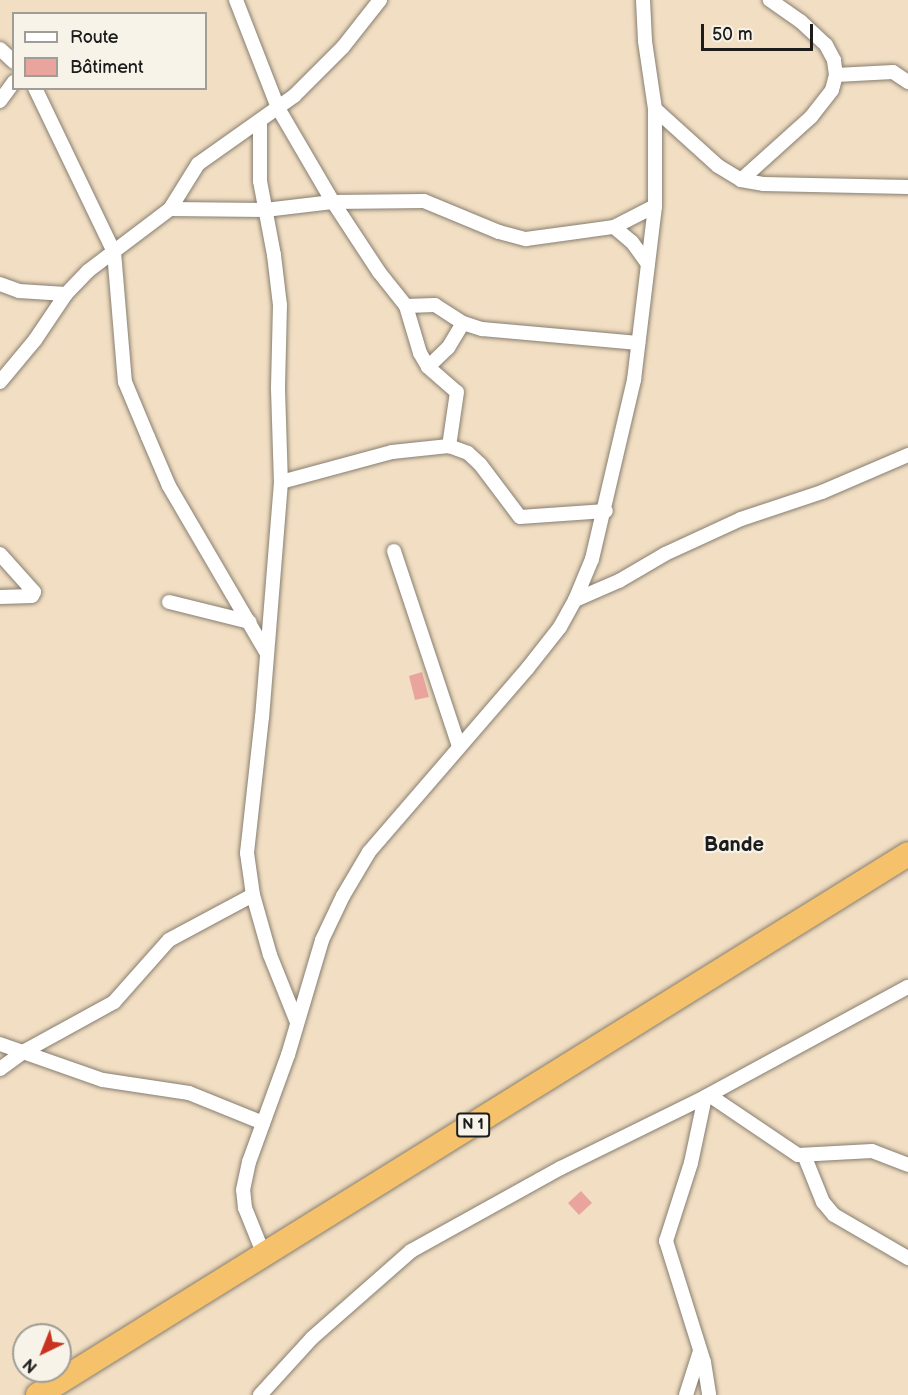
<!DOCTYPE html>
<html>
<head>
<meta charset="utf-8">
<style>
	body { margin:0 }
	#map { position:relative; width:908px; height:1395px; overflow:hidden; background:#f2dfc3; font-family:"Balsamiq Sans",sans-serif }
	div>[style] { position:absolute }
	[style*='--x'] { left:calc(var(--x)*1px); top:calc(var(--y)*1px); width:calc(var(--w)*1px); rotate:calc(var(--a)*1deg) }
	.building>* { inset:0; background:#e9a59d }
	.roads { filter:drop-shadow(0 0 2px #877e70) drop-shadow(0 0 2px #877e70) }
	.street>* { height:14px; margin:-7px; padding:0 7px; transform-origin:7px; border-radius:7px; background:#fff }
	.highway>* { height:24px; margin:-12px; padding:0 12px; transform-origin:12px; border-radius:12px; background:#f5c16b }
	span { translate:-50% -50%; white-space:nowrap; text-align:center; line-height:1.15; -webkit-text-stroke:4.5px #f7f3e8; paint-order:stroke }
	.shield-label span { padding:2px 4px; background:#f7f3e8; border:2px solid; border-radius:4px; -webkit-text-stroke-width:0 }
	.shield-label { font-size:15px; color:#1c1c1c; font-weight:700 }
	.quarter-label { font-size:20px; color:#1c1c1c; font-weight:700 }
	.legend { position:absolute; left:12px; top:12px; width:195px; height:78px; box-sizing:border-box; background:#f7f3e8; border:2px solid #9f9d96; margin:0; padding:8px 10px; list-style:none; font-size:18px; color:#1c1c1c }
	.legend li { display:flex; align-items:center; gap:12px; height:30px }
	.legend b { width:30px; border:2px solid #9f9d96 }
	.north { position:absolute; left:12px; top:1323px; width:60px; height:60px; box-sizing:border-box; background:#f7f3e8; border:2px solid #9f9d96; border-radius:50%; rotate:223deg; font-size:16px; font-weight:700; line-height:24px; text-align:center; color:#1c1c1c }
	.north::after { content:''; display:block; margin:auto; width:21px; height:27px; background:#c8321e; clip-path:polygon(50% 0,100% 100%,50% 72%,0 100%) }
	.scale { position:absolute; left:701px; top:24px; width:112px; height:27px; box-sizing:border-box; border:3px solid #1c1c1c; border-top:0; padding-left:8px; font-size:18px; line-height:21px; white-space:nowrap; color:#1c1c1c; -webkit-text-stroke:4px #f7f3e8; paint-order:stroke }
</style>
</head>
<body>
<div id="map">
	<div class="building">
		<div style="clip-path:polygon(422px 672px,429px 697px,415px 700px,409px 676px)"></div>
		<div style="clip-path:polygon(581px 1191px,592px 1203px,579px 1215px,568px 1203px)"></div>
	</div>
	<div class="roads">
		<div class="street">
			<div style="--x:236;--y:0;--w:116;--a:68.7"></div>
			<div style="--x:278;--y:108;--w:109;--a:59.7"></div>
			<div style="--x:333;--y:202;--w:84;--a:56.7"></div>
			<div style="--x:379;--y:272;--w:43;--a:51.5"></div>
			<div style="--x:406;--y:306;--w:49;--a:73.4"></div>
			<div style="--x:420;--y:353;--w:16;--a:60"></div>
			<div style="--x:428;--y:367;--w:38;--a:41"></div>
			<div style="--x:457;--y:392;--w:55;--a:98.4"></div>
			<div style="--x:0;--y:49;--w:19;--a:43"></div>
			<div style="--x:836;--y:75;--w:57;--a:-3"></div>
			<div style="--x:893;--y:72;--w:18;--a:34"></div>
			<div style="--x:35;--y:88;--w:182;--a:64.3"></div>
			<div style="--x:114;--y:252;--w:130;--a:85.2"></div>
			<div style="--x:125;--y:382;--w:60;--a:67.3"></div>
			<div style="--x:148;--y:437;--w:53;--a:66.8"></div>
			<div style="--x:169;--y:486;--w:192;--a:59.7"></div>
			<div style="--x:0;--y:101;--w:24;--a:-54"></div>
			<div style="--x:655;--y:109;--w:85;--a:42.1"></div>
			<div style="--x:718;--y:166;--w:27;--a:31"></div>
			<div style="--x:741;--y:180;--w:22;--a:10"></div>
			<div style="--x:763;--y:184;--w:145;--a:1.2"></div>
			<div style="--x:260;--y:121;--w:60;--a:90"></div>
			<div style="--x:260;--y:181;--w:75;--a:79.3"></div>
			<div style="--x:274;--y:255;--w:50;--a:83.2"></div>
			<div style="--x:280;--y:305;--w:84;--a:91.4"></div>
			<div style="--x:278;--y:389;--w:93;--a:88.2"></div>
			<div style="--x:281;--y:482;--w:236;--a:94.6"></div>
			<div style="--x:262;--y:717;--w:137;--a:96.3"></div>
			<div style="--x:247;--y:853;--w:42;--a:81.9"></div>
			<div style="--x:253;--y:895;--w:62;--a:74.2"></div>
			<div style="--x:270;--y:955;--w:72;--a:68.1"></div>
			<div style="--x:741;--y:180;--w:94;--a:-42"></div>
			<div style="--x:811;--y:117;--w:34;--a:-52"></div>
			<div style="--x:832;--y:90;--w:16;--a:-75"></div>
			<div style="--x:836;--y:75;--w:15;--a:-98"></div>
			<div style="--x:834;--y:60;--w:17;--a:-118"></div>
			<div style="--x:826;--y:45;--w:35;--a:-137"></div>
			<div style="--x:800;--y:21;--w:37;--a:-145"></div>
			<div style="--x:170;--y:209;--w:95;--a:0.6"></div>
			<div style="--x:265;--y:210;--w:68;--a:-6.7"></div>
			<div style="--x:333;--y:202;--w:91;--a:-0.6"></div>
			<div style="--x:424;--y:201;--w:81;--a:22.5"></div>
			<div style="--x:499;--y:232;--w:28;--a:15"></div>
			<div style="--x:526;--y:239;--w:89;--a:-7.8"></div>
			<div style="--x:614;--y:227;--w:46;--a:-27.1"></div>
			<div style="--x:614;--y:227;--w:23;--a:40"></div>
			<div style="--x:632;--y:242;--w:27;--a:54"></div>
			<div style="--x:0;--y:284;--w:20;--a:20"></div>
			<div style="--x:19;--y:291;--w:47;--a:3.7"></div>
			<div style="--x:406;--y:306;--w:29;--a:-2"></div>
			<div style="--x:435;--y:305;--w:33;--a:33"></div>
			<div style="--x:463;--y:323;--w:20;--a:18"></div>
			<div style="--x:482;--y:329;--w:157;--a:5.1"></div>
			<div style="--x:428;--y:367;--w:28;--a:-44"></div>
			<div style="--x:448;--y:348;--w:29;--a:-59"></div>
			<div style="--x:0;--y:382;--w:55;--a:-50.2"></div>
			<div style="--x:35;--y:340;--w:55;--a:-56"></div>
			<div style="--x:66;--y:294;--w:32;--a:-46"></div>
			<div style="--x:88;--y:271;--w:103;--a:-37.1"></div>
			<div style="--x:170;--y:209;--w:53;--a:-58.1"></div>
			<div style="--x:198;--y:164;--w:118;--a:-35.3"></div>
			<div style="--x:294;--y:96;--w:69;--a:-45"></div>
			<div style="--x:343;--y:47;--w:60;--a:-51.8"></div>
			<div style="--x:281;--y:482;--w:115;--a:-15.1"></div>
			<div style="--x:392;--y:452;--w:57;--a:-6"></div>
			<div style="--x:449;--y:446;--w:20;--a:20"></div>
			<div style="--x:468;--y:453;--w:16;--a:43"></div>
			<div style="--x:480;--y:464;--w:66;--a:53"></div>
			<div style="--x:520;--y:517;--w:86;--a:-4"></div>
			<div style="--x:394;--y:551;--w:206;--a:71.6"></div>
			<div style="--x:0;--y:554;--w:51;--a:48.2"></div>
			<div style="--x:34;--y:592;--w:4;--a:117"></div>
			<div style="--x:32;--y:596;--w:32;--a:178"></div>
			<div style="--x:575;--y:600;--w:48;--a:-23.4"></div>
			<div style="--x:619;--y:581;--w:53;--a:-30.4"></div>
			<div style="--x:665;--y:554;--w:84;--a:-24.7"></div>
			<div style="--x:741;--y:519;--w:85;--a:-18.4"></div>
			<div style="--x:822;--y:492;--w:94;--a:-23.3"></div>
			<div style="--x:169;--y:602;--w:83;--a:13.9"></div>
			<div style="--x:0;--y:1044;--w:109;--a:19.3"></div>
			<div style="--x:103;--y:1080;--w:87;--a:8.6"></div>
			<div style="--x:189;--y:1093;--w:80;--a:22.1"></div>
			<div style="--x:0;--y:1069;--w:31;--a:-36"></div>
			<div style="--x:25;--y:1051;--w:102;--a:-28.8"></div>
			<div style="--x:114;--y:1002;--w:83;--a:-48.4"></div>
			<div style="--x:169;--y:940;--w:95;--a:-28.2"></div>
			<div style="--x:709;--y:1095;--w:107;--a:34"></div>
			<div style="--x:798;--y:1155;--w:74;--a:-3.1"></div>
			<div style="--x:872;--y:1151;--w:39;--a:21"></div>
			<div style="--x:705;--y:1097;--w:67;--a:102"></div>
			<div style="--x:691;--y:1163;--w:82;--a:107.8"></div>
			<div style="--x:666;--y:1241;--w:127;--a:72.6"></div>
			<div style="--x:704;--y:1362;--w:33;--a:81"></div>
			<div style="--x:804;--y:1155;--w:51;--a:68"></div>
			<div style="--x:823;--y:1202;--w:17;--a:50"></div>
			<div style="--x:834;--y:1215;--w:86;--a:30.2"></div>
			<div style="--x:264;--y:1255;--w:51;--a:-112"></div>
			<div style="--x:245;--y:1208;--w:18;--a:-96"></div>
			<div style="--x:243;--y:1190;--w:29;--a:-78"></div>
			<div style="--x:249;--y:1162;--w:114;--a:-70"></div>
			<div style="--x:288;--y:1055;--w:120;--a:-73.5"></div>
			<div style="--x:322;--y:940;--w:49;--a:-64.5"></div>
			<div style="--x:343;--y:896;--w:51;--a:-59.4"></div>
			<div style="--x:369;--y:852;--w:242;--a:-49.2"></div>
			<div style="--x:527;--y:669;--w:53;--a:-51.8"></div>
			<div style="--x:560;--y:627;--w:31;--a:-61"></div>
			<div style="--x:575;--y:600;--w:44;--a:-67.5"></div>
			<div style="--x:592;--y:559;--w:184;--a:-76.8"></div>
			<div style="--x:634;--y:380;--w:175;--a:-83.1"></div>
			<div style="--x:655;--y:206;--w:97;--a:-90"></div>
			<div style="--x:655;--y:109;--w:69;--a:-98.4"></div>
			<div style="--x:645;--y:41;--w:41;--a:-92.8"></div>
			<div style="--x:260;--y:1395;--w:77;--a:-47.6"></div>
			<div style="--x:312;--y:1338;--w:132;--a:-41.3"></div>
			<div style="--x:411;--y:1251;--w:171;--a:-29"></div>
			<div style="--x:561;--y:1168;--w:161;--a:-26.2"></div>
			<div style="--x:705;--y:1097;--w:231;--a:-28.5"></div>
			<div style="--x:686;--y:1395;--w:46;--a:-72.3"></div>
		</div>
		<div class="highway">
			<div style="--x:38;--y:1395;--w:1024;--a:-31.87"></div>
		</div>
	</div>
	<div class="shield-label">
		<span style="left:473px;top:1125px">N 1</span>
	</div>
	<div class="quarter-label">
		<span style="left:734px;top:845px">Bande</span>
	</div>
	<ul class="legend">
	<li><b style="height:8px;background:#fff"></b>Route</li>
	<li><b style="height:16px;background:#e9a59d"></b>Bâtiment</li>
	</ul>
	<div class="north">N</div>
	<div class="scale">50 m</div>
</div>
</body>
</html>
